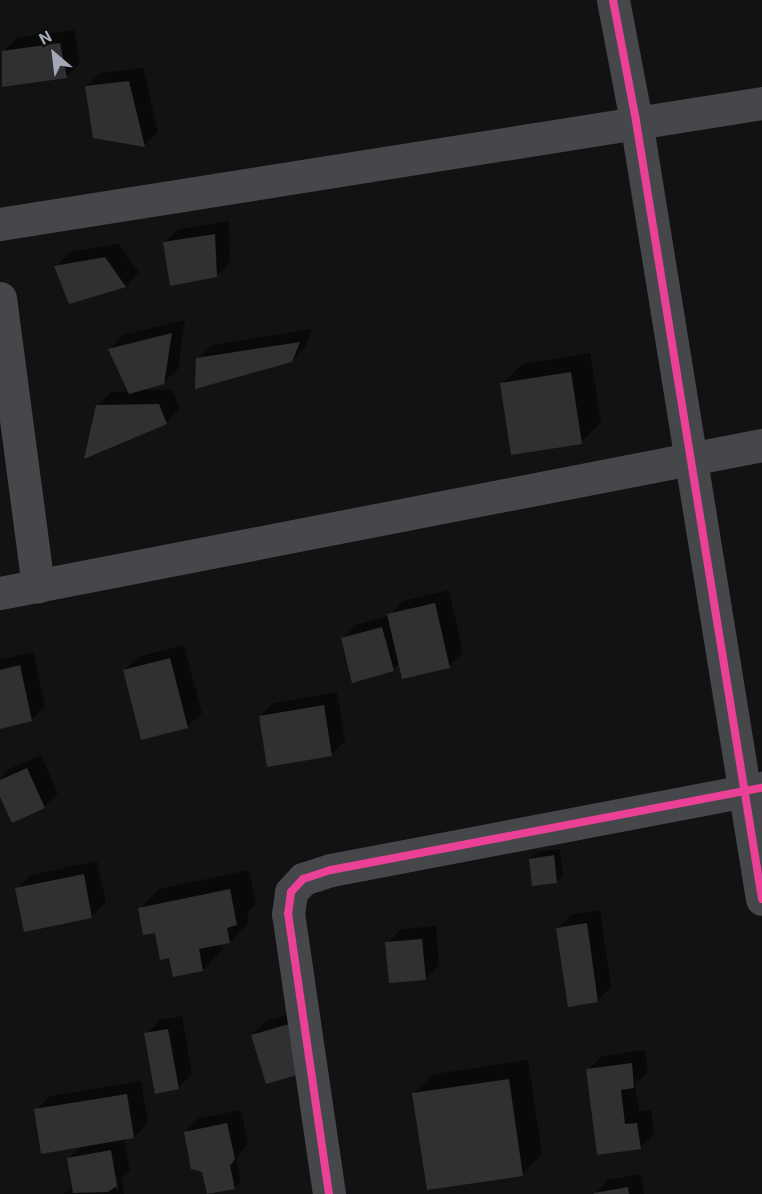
<!DOCTYPE html>
<html>
<head>
<meta charset="utf-8">
<style>
	body { margin:0 }
	#map { position:relative; width:762px; height:1194px; overflow:hidden; background:#121212; font-family:Roboto,sans-serif }
	div>[style] { position:absolute }
	[style*='--x'] { left:calc(var(--x)*1px); top:calc(var(--y)*1px); width:calc(var(--w)*1px); rotate:calc(var(--a)*1deg) }
	.shadow>* { inset:0; background:#0007 }
	.building>* { inset:0; background:#303032 }
	.minor>* { height:33px; margin:-16.5px; padding:0 16.5px; transform-origin:16.5px; border-radius:16.5px; background:#46474b }
	.cycleway>* { height:8px; margin:-4px; padding:0 4px; transform-origin:4px; border-radius:4px; background:#ea4096 }
	span { translate:-50% -50%; white-space:nowrap; text-align:center; line-height:1.15; -webkit-text-stroke:4.5px #0d0d0e; paint-order:stroke }
	.north { position:absolute; left:24px; top:24px; width:60px; height:60px; -webkit-text-stroke:4px #0d0d0e; paint-order:stroke; rotate:332deg; font-size:16px; font-weight:700; line-height:24px; text-align:center; color:#a2a8b5 }
	.north::after { content:''; display:block; margin:auto; width:21px; height:27px; background:#a2a8b5; clip-path:polygon(50% 0,100% 100%,50% 72%,0 100%) }
</style>
</head>
<body>
<div id="map">
	<div class="shadow">
		<div style="clip-path:polygon(74px 30px,80px 63px,66px 77px,4px 51px,18px 37px)"></div>
		<div style="clip-path:polygon(143px 68px,158px 132px,145px 145px,86px 87px,100px 73px)"></div>
		<div style="clip-path:polygon(229px 221px,230px 262px,216px 276px,164px 243px,178px 229px)"></div>
		<div style="clip-path:polygon(119px 244px,139px 272px,126px 286px,70px 302px,56px 266px,69px 252px)"></div>
		<div style="clip-path:polygon(185px 320px,178px 369px,163px 383px,138px 390px,173px 390px,180px 408px,166px 422px,97px 406px,111px 392px,129px 392px,110px 349px,123px 335px)"></div>
		<div style="clip-path:polygon(312px 329px,306px 346px,292px 361px,198px 359px,212px 345px)"></div>
		<div style="clip-path:polygon(590px 353px,601px 422px,581px 442px,502px 384px,522px 364px)"></div>
		<div style="clip-path:polygon(449px 590px,463px 653px,449px 666px,400px 663px,393px 670px,342px 639px,356px 625px,389px 616px,403px 601px)"></div>
		<div style="clip-path:polygon(184px 645px,202px 713px,188px 726px,142px 739px,124px 671px,138px 657px)"></div>
		<div style="clip-path:polygon(33px 652px,45px 706px,31px 720px,0 727px,0 660px)"></div>
		<div style="clip-path:polygon(337px 692px,345px 741px,331px 755px,260px 716px,274px 703px)"></div>
		<div style="clip-path:polygon(41px 755px,58px 793px,44px 807px,0 793px,0 779px,9px 769px)"></div>
		<div style="clip-path:polygon(560px 849px,563px 875px,556px 882px,530px 859px,537px 852px)"></div>
		<div style="clip-path:polygon(97px 861px,106px 902px,92px 916px,17px 889px,31px 875px)"></div>
		<div style="clip-path:polygon(249px 870px,256px 904px,247px 913px,249px 922px,230px 942px,221px 943px,223px 949px,203px 969px,174px 975px,170px 956px,140px 909px,159px 889px)"></div>
		<div style="clip-path:polygon(600px 910px,611px 987px,597px 1001px,558px 928px,572px 914px)"></div>
		<div style="clip-path:polygon(436px 926px,439px 965px,425px 979px,387px 943px,401px 929px)"></div>
		<div style="clip-path:polygon(303px 1011px,317px 1058px,252px 1035px,266px 1021px)"></div>
		<div style="clip-path:polygon(182px 1016px,192px 1074px,178px 1088px,146px 1034px,160px 1020px)"></div>
		<div style="clip-path:polygon(645px 1050px,648px 1072px,635px 1084px,639px 1111px,651px 1110px,654px 1134px,640px 1148px,588px 1070px,602px 1056px)"></div>
		<div style="clip-path:polygon(528px 1060px,542px 1154px,522px 1174px,414px 1093px,434px 1074px)"></div>
		<div style="clip-path:polygon(evenodd,141px 1081px,148px 1123px,134px 1137px,124px 1138px,130px 1171px,121px 1179px,124px 1194px,63px 1194px,73px 1188px,68px 1159px,82px 1145px,36px 1110px,50px 1096px,141px 1081px,117px 1177px,119px 1190px,116px 1191px,114px 1179px,117px 1177px)"></div>
		<div style="clip-path:polygon(241px 1110px,248px 1144px,236px 1158px,241px 1181px,234px 1188px,209px 1194px,204px 1171px,185px 1132px,199px 1118px)"></div>
		<div style="clip-path:polygon(641px 1174px,644px 1194px,595px 1194px,608px 1180px)"></div>
	</div>
	<div class="building">
		<div style="clip-path:polygon(60px 43px,67px 78px,2px 87px,2px 51px)"></div>
		<div style="clip-path:polygon(129px 81px,145px 147px,93px 138px,85px 86px)"></div>
		<div style="clip-path:polygon(215px 234px,217px 277px,170px 286px,163px 242px)"></div>
		<div style="clip-path:polygon(105px 257px,126px 287px,69px 304px,54px 266px)"></div>
		<div style="clip-path:polygon(172px 333px,164px 384px,129px 394px,108px 349px)"></div>
		<div style="clip-path:polygon(300px 342px,292px 362px,195px 389px,196px 358px)"></div>
		<div style="clip-path:polygon(571px 372px,582px 444px,511px 455px,500px 383px)"></div>
		<div style="clip-path:polygon(159px 404px,167px 424px,84px 459px,96px 405px)"></div>
		<div style="clip-path:polygon(435px 603px,450px 668px,402px 679px,387px 614px)"></div>
		<div style="clip-path:polygon(382px 627px,394px 671px,352px 683px,341px 638px)"></div>
		<div style="clip-path:polygon(170px 658px,188px 728px,141px 740px,123px 670px)"></div>
		<div style="clip-path:polygon(20px 665px,32px 721px,0 729px,0 670px)"></div>
		<div style="clip-path:polygon(324px 705px,332px 756px,267px 767px,259px 716px)"></div>
		<div style="clip-path:polygon(27px 768px,45px 808px,12px 823px,0 797px,0 780px)"></div>
		<div style="clip-path:polygon(554px 855px,557px 883px,532px 886px,529px 859px)"></div>
		<div style="clip-path:polygon(84px 874px,92px 918px,24px 932px,15px 888px)"></div>
		<div style="clip-path:polygon(230px 889px,237px 925px,227px 928px,230px 943px,199px 949px,203px 971px,173px 977px,169px 958px,160px 960px,155px 933px,143px 935px,138px 908px)"></div>
		<div style="clip-path:polygon(587px 923px,598px 1002px,568px 1007px,556px 928px)"></div>
		<div style="clip-path:polygon(422px 939px,426px 980px,389px 983px,385px 942px)"></div>
		<div style="clip-path:polygon(289px 1024px,304px 1073px,266px 1084px,251px 1035px)"></div>
		<div style="clip-path:polygon(168px 1029px,179px 1089px,155px 1094px,144px 1033px)"></div>
		<div style="clip-path:polygon(632px 1063px,634px 1088px,621px 1090px,625px 1124px,637px 1123px,641px 1149px,597px 1155px,586px 1069px)"></div>
		<div style="clip-path:polygon(509px 1079px,523px 1176px,427px 1190px,412px 1093px)"></div>
		<div style="clip-path:polygon(127px 1094px,134px 1138px,41px 1154px,34px 1109px)"></div>
		<div style="clip-path:polygon(227px 1123px,235px 1159px,230px 1166px,235px 1189px,207px 1194px,202px 1172px,191px 1169px,184px 1132px)"></div>
		<div style="clip-path:polygon(111px 1150px,117px 1186px,108px 1192px,73px 1193px,67px 1158px)"></div>
		<div style="clip-path:polygon(628px 1187px,629px 1194px,594px 1194px,594px 1193px)"></div>
	</div>
	<div class="minor">
		<div style="--x:613;--y:0;--w:123;--a:79.2"></div>
		<div style="--x:636;--y:121;--w:788;--a:80.8"></div>
		<div style="--x:0;--y:224;--w:772;--a:-9.02"></div>
		<div style="--x:0;--y:298;--w:291;--a:82.5"></div>
		<div style="--x:0;--y:593;--w:776;--a:-10.99"></div>
		<div style="--x:329;--y:1194;--w:283;--a:-98.3"></div>
		<div style="--x:288;--y:914;--w:22;--a:-82"></div>
		<div style="--x:291;--y:892;--w:18;--a:-47"></div>
		<div style="--x:303;--y:879;--w:29;--a:-18"></div>
		<div style="--x:331;--y:870;--w:439;--a:-10.8"></div>
	</div>
	<div class="cycleway">
		<div style="--x:613;--y:0;--w:123;--a:79.2"></div>
		<div style="--x:636;--y:121;--w:788;--a:80.8"></div>
		<div style="--x:329;--y:1194;--w:283;--a:-98.3"></div>
		<div style="--x:288;--y:914;--w:22;--a:-82"></div>
		<div style="--x:291;--y:892;--w:18;--a:-47"></div>
		<div style="--x:303;--y:879;--w:29;--a:-18"></div>
		<div style="--x:331;--y:870;--w:439;--a:-10.8"></div>
	</div>
	<div class="north">N</div>
</div>
</body>
</html>
